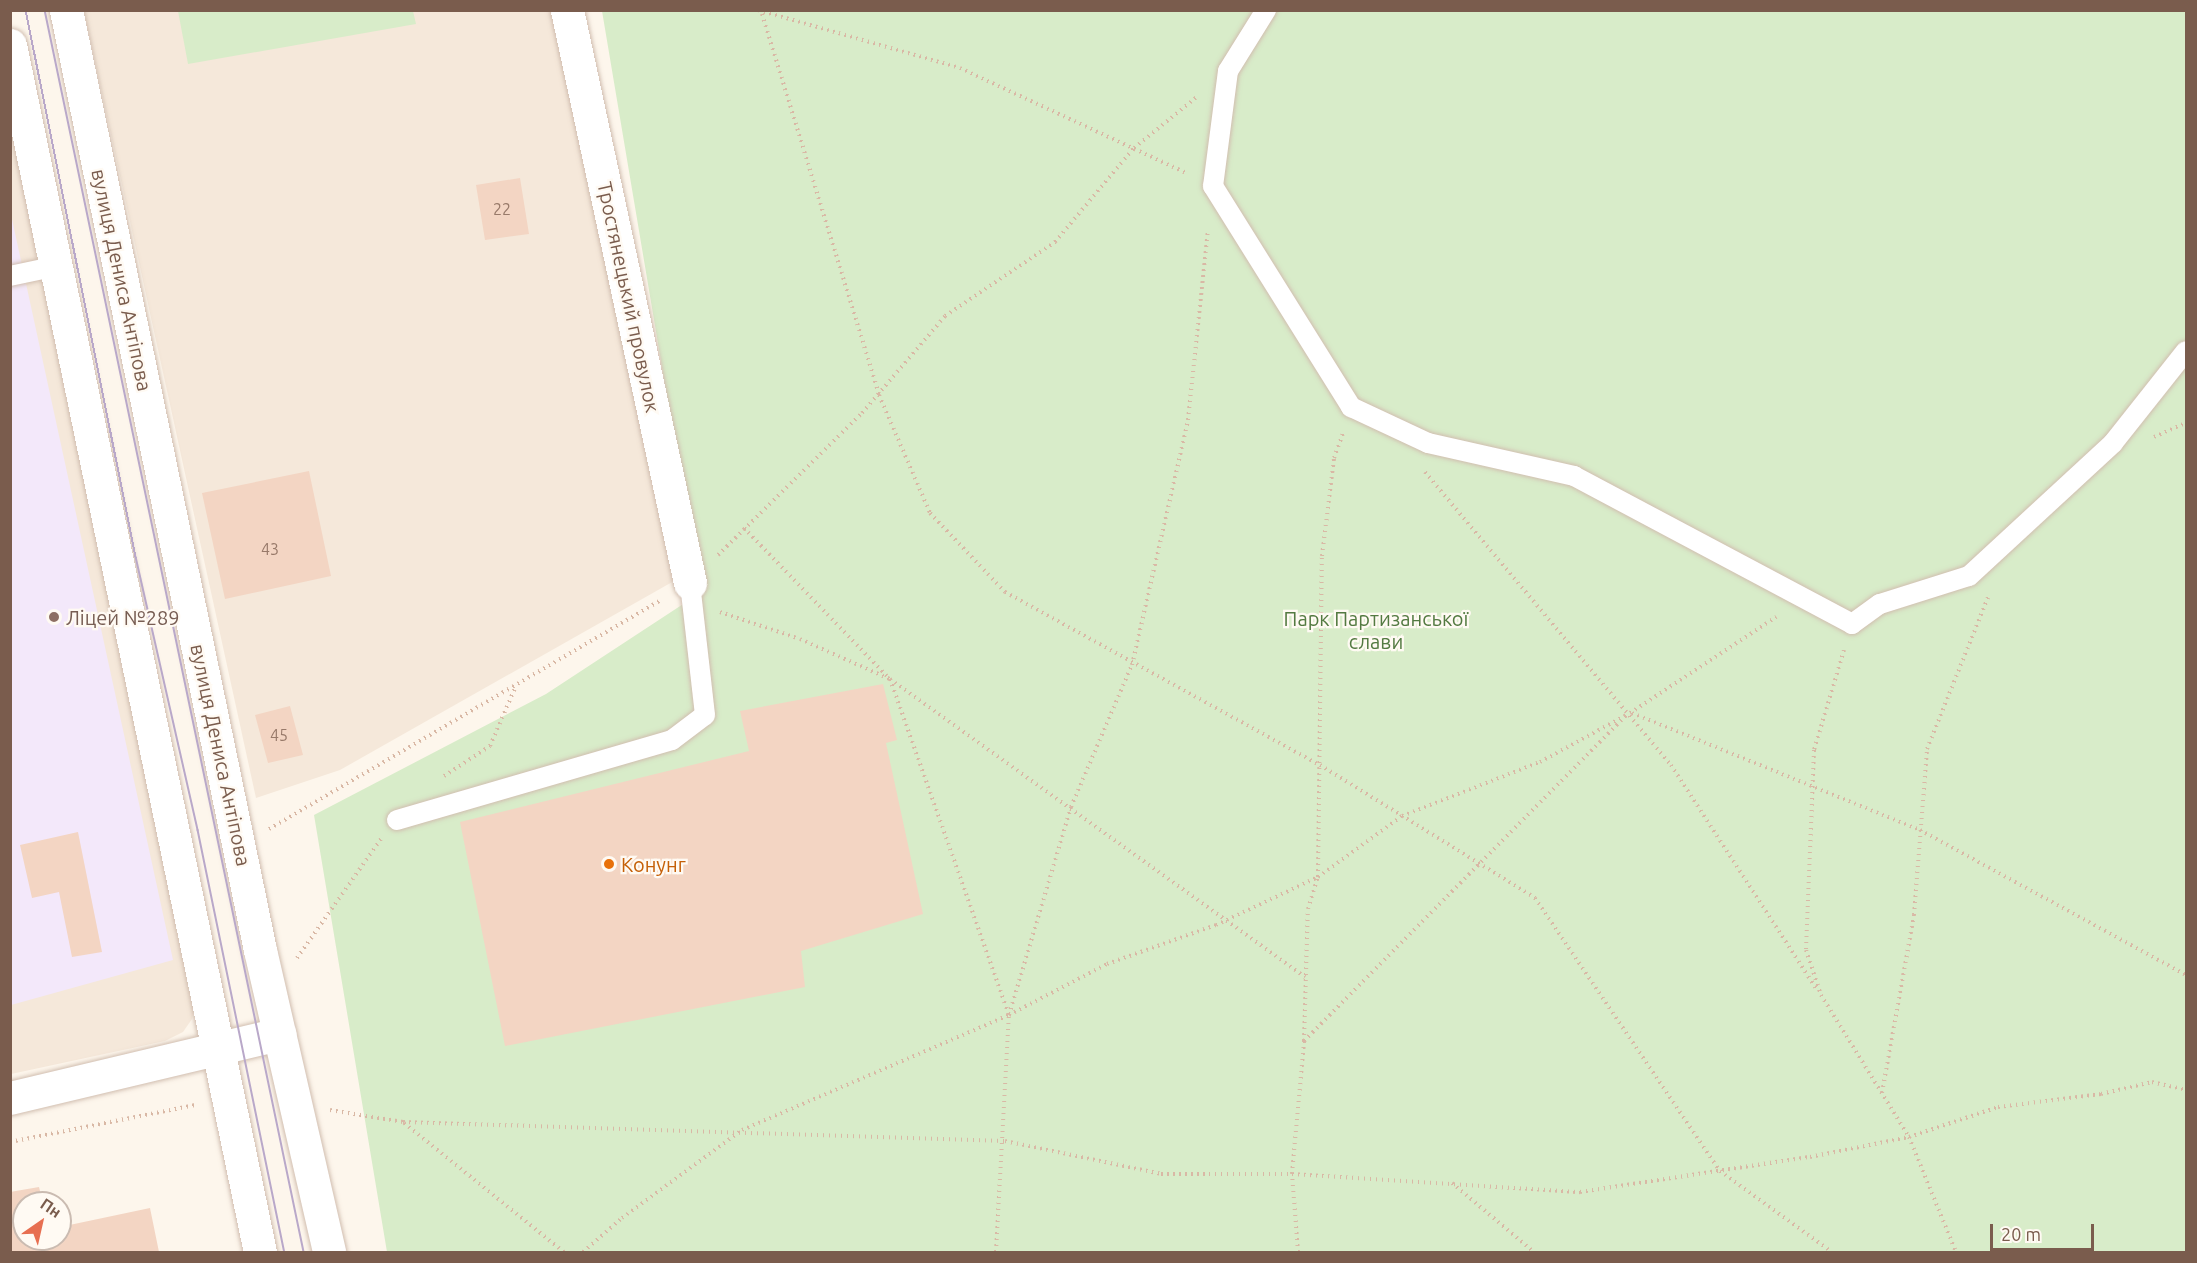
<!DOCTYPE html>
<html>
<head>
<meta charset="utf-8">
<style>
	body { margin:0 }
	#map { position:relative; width:2197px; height:1263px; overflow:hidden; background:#fdf6ec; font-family:Ubuntu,sans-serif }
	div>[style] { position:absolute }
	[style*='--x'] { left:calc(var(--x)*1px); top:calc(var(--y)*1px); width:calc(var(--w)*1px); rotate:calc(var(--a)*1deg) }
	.residential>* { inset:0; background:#f5e8da }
	.education>* { inset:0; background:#f3e8fa }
	.green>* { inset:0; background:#d8ecc9 }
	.building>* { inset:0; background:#f3d5c3 }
	.path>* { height:4px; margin-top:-2px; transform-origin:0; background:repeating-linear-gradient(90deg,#d9b8a5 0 1.5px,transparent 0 6px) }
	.roads { filter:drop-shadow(0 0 2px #d1beb0) drop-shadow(0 0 2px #d1beb0) }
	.service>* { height:20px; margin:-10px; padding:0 10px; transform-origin:10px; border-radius:10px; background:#fff }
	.minor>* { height:33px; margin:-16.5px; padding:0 16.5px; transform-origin:16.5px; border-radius:16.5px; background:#fff }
	.tertiary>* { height:33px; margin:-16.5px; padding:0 16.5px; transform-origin:16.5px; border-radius:16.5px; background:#fff }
	.tram>* { height:1.5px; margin:-0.75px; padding:0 0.75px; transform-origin:0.75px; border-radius:0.75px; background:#b9a8c9 }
	.dots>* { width:16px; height:16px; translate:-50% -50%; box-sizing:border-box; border:3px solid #fffaf3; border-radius:50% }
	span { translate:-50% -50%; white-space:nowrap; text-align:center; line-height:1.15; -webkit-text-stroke:4.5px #fffaf3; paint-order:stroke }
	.number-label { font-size:16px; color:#987a6a }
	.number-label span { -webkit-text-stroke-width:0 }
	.street-label { font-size:20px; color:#7a5c4d }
	.education-label { font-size:20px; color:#785e54 }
	.left { translate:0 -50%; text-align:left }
	.park-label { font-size:20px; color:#537a41 }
	.food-label { font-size:20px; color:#c56008 }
	.frame { position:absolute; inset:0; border:12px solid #7a5c4d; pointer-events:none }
	.north { position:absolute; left:12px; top:1191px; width:60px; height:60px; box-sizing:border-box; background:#fffaf3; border:2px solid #cabbb1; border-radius:50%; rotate:34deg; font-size:16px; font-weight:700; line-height:24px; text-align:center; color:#7a5c4d }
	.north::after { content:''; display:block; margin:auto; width:21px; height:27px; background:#e76f51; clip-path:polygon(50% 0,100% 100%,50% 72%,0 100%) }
	.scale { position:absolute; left:1990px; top:1224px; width:104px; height:27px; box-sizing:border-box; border:3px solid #7a5c4d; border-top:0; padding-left:8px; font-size:18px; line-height:21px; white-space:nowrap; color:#7a5c4d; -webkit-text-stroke:4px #fffaf3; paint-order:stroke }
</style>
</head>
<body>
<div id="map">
	<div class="residential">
		<div style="clip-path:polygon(84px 11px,552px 11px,674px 581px,340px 770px,256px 798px)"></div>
		<div style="clip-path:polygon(10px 77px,196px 997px,192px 1019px,183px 1032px,165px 1041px,11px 1074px)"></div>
	</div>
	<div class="education">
		<div style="clip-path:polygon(10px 210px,173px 960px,11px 1005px,10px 1005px)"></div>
	</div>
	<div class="green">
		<div style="clip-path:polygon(178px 11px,413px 11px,416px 24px,188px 64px)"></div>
		<div style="clip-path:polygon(602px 11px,2186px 11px,2186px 1252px,387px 1252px,314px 815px,546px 694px,700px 593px)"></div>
	</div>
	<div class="building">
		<div style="clip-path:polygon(520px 178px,529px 234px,485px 240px,476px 185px)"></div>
		<div style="clip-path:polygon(309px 471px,331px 576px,225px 599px,202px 493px)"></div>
		<div style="clip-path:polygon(883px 684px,897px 740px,886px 743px,923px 914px,801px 951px,805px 987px,505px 1046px,460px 822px,749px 751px,740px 711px)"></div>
		<div style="clip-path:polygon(290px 706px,303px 755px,268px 763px,255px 715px)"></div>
		<div style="clip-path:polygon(78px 832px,102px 952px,72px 957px,59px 892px,32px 898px,20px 845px)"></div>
		<div style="clip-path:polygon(39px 1187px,43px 1203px,24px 1203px,24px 1239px,60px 1239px,60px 1227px,150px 1208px,159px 1252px,10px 1252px,10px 1192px)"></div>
	</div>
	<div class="path">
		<div style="--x:758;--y:10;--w:210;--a:16"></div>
		<div style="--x:960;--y:68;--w:251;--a:24.9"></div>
		<div style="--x:762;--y:14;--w:399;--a:72.9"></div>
		<div style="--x:879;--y:395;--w:129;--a:66.6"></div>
		<div style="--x:930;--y:513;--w:109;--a:46.5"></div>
		<div style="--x:1005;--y:592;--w:359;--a:28.8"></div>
		<div style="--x:1320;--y:765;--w:253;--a:31.7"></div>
		<div style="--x:1535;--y:898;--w:330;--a:55.9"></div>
		<div style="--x:1720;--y:1171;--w:138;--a:35.9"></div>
		<div style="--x:2154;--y:437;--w:35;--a:-24"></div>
		<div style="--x:1425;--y:472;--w:383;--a:50"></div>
		<div style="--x:1671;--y:765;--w:266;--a:57"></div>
		<div style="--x:744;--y:528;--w:210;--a:46"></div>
		<div style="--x:890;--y:679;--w:356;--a:70.5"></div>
		<div style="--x:718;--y:555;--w:202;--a:-44.6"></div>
		<div style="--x:862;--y:413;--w:128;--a:-49.4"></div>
		<div style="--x:945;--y:316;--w:133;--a:-33.9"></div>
		<div style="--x:1055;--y:242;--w:123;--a:-50"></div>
		<div style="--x:1134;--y:148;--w:82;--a:-39.1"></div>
		<div style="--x:720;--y:612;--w:84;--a:18.6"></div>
		<div style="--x:800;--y:639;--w:98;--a:24"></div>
		<div style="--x:890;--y:679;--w:511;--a:35.68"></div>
		<div style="--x:1844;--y:650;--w:104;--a:106.7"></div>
		<div style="--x:1814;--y:750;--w:200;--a:92.3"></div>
		<div style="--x:1806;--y:950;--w:47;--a:71.6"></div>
		<div style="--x:1821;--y:995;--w:167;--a:58.2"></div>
		<div style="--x:1909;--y:1137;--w:124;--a:67.8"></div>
		<div style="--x:1632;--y:713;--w:311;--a:22.1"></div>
		<div style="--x:1920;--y:830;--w:303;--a:28.6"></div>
		<div style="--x:444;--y:776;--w:55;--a:-33.1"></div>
		<div style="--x:490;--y:746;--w:63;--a:-66.7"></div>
		<div style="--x:269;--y:829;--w:454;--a:-30.3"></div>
		<div style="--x:297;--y:958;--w:146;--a:-54.8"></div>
		<div style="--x:1304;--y:1041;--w:458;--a:-45.3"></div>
		<div style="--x:1882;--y:1093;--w:181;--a:-79.8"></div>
		<div style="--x:1914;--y:915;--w:167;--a:-85.5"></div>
		<div style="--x:1927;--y:749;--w:166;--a:-68.1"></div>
		<div style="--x:330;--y:1110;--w:74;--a:9.3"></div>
		<div style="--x:403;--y:1122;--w:602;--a:1.81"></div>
		<div style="--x:1005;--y:1141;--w:159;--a:11.9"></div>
		<div style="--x:1161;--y:1174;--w:131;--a:0"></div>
		<div style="--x:1292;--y:1174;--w:289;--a:3.6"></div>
		<div style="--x:1580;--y:1192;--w:233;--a:-8.7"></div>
		<div style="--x:1810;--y:1157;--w:101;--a:-11.4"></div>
		<div style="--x:1909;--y:1137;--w:94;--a:-18.6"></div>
		<div style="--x:1998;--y:1107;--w:104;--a:-7.2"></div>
		<div style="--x:2101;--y:1094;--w:52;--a:-13.2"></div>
		<div style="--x:2152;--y:1082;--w:35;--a:13"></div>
		<div style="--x:404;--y:1123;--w:206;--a:38.9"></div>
		<div style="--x:10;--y:1142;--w:189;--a:-11.3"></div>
		<div style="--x:1452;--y:1183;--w:107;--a:40.1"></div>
		<div style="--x:583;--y:1252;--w:52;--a:-41.1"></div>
		<div style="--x:622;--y:1218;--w:149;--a:-36.3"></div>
		<div style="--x:742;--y:1130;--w:291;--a:-23.3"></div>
		<div style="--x:1009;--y:1015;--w:110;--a:-27.5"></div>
		<div style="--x:1107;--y:964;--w:116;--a:-19.7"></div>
		<div style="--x:1216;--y:925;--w:113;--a:-25.2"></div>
		<div style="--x:1318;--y:877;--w:104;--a:-36"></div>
		<div style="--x:1402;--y:816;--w:148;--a:-21.4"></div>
		<div style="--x:1540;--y:762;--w:102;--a:-28.6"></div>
		<div style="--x:1630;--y:713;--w:175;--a:-33.3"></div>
		<div style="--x:996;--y:1252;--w:237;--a:-86.9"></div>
		<div style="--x:1009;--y:1015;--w:217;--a:-73.4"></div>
		<div style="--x:1071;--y:807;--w:155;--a:-66.8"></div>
		<div style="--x:1132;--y:665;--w:251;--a:-77.1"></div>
		<div style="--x:1188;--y:420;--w:191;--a:-84"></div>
		<div style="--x:1298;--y:1252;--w:78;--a:-94.4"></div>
		<div style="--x:1292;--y:1174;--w:134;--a:-84.8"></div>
		<div style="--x:1304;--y:1041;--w:132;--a:-88.3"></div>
		<div style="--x:1308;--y:909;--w:34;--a:-73"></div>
		<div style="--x:1318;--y:877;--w:321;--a:-89.3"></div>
		<div style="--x:1322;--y:556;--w:99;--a:-83"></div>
		<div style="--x:1334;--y:458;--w:27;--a:-70"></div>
	</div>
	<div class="roads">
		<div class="service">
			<div style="--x:1266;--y:10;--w:72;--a:121.9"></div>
			<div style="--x:1228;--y:71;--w:116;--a:97.4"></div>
			<div style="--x:1213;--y:186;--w:261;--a:58"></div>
			<div style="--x:1351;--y:407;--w:85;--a:25.1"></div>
			<div style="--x:1428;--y:443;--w:150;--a:12.7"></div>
			<div style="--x:1574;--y:476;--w:315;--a:28"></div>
			<div style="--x:1852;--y:624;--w:34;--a:-36"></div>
			<div style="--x:1880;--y:604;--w:93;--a:-17.5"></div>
			<div style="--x:1969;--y:576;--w:196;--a:-42.7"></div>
			<div style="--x:2113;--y:443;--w:117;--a:-51.6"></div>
			<div style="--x:10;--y:276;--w:48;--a:-12"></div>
			<div style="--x:397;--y:820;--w:286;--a:-16.2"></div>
			<div style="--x:672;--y:740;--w:41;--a:-37.1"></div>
			<div style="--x:705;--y:715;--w:133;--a:-96.5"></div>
		</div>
		<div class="minor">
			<div style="--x:567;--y:10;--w:586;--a:77.88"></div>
			<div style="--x:10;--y:1098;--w:277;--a:-13.4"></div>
		</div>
		<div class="tertiary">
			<div style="--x:66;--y:10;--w:960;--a:78.34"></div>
			<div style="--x:260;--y:950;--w:310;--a:77.1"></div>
			<div style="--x:10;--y:45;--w:1233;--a:78.3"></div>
		</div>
	</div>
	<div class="tram">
		<div style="--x:26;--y:10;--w:558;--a:78.63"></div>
		<div style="--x:136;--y:557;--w:280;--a:77.2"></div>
		<div style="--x:198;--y:830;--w:431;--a:78.4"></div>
		<div style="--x:45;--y:10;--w:1269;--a:78.22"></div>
	</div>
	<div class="dots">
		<div style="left:54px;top:617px;background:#8d6e63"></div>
		<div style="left:609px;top:864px;background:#e8710a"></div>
	</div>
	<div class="number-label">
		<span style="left:502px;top:209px">22</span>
		<span style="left:270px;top:549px">43</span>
		<span style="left:279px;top:735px">45</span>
	</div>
	<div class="street-label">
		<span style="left:122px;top:280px;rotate:78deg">вулиця Дениса Антіпова</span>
		<span style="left:629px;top:297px;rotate:78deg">Тростянецький провулок</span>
		<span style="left:221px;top:755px;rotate:78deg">вулиця Дениса Антіпова</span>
	</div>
	<div class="education-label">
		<span class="left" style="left:66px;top:617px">Ліцей №289</span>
	</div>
	<div class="park-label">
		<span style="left:1376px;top:630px">Парк Партизанської<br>слави</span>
	</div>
	<div class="food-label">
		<span class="left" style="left:621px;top:864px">Конунг</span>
	</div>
	<div class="frame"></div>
	<div class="north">Пн</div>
	<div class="scale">20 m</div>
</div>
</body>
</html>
